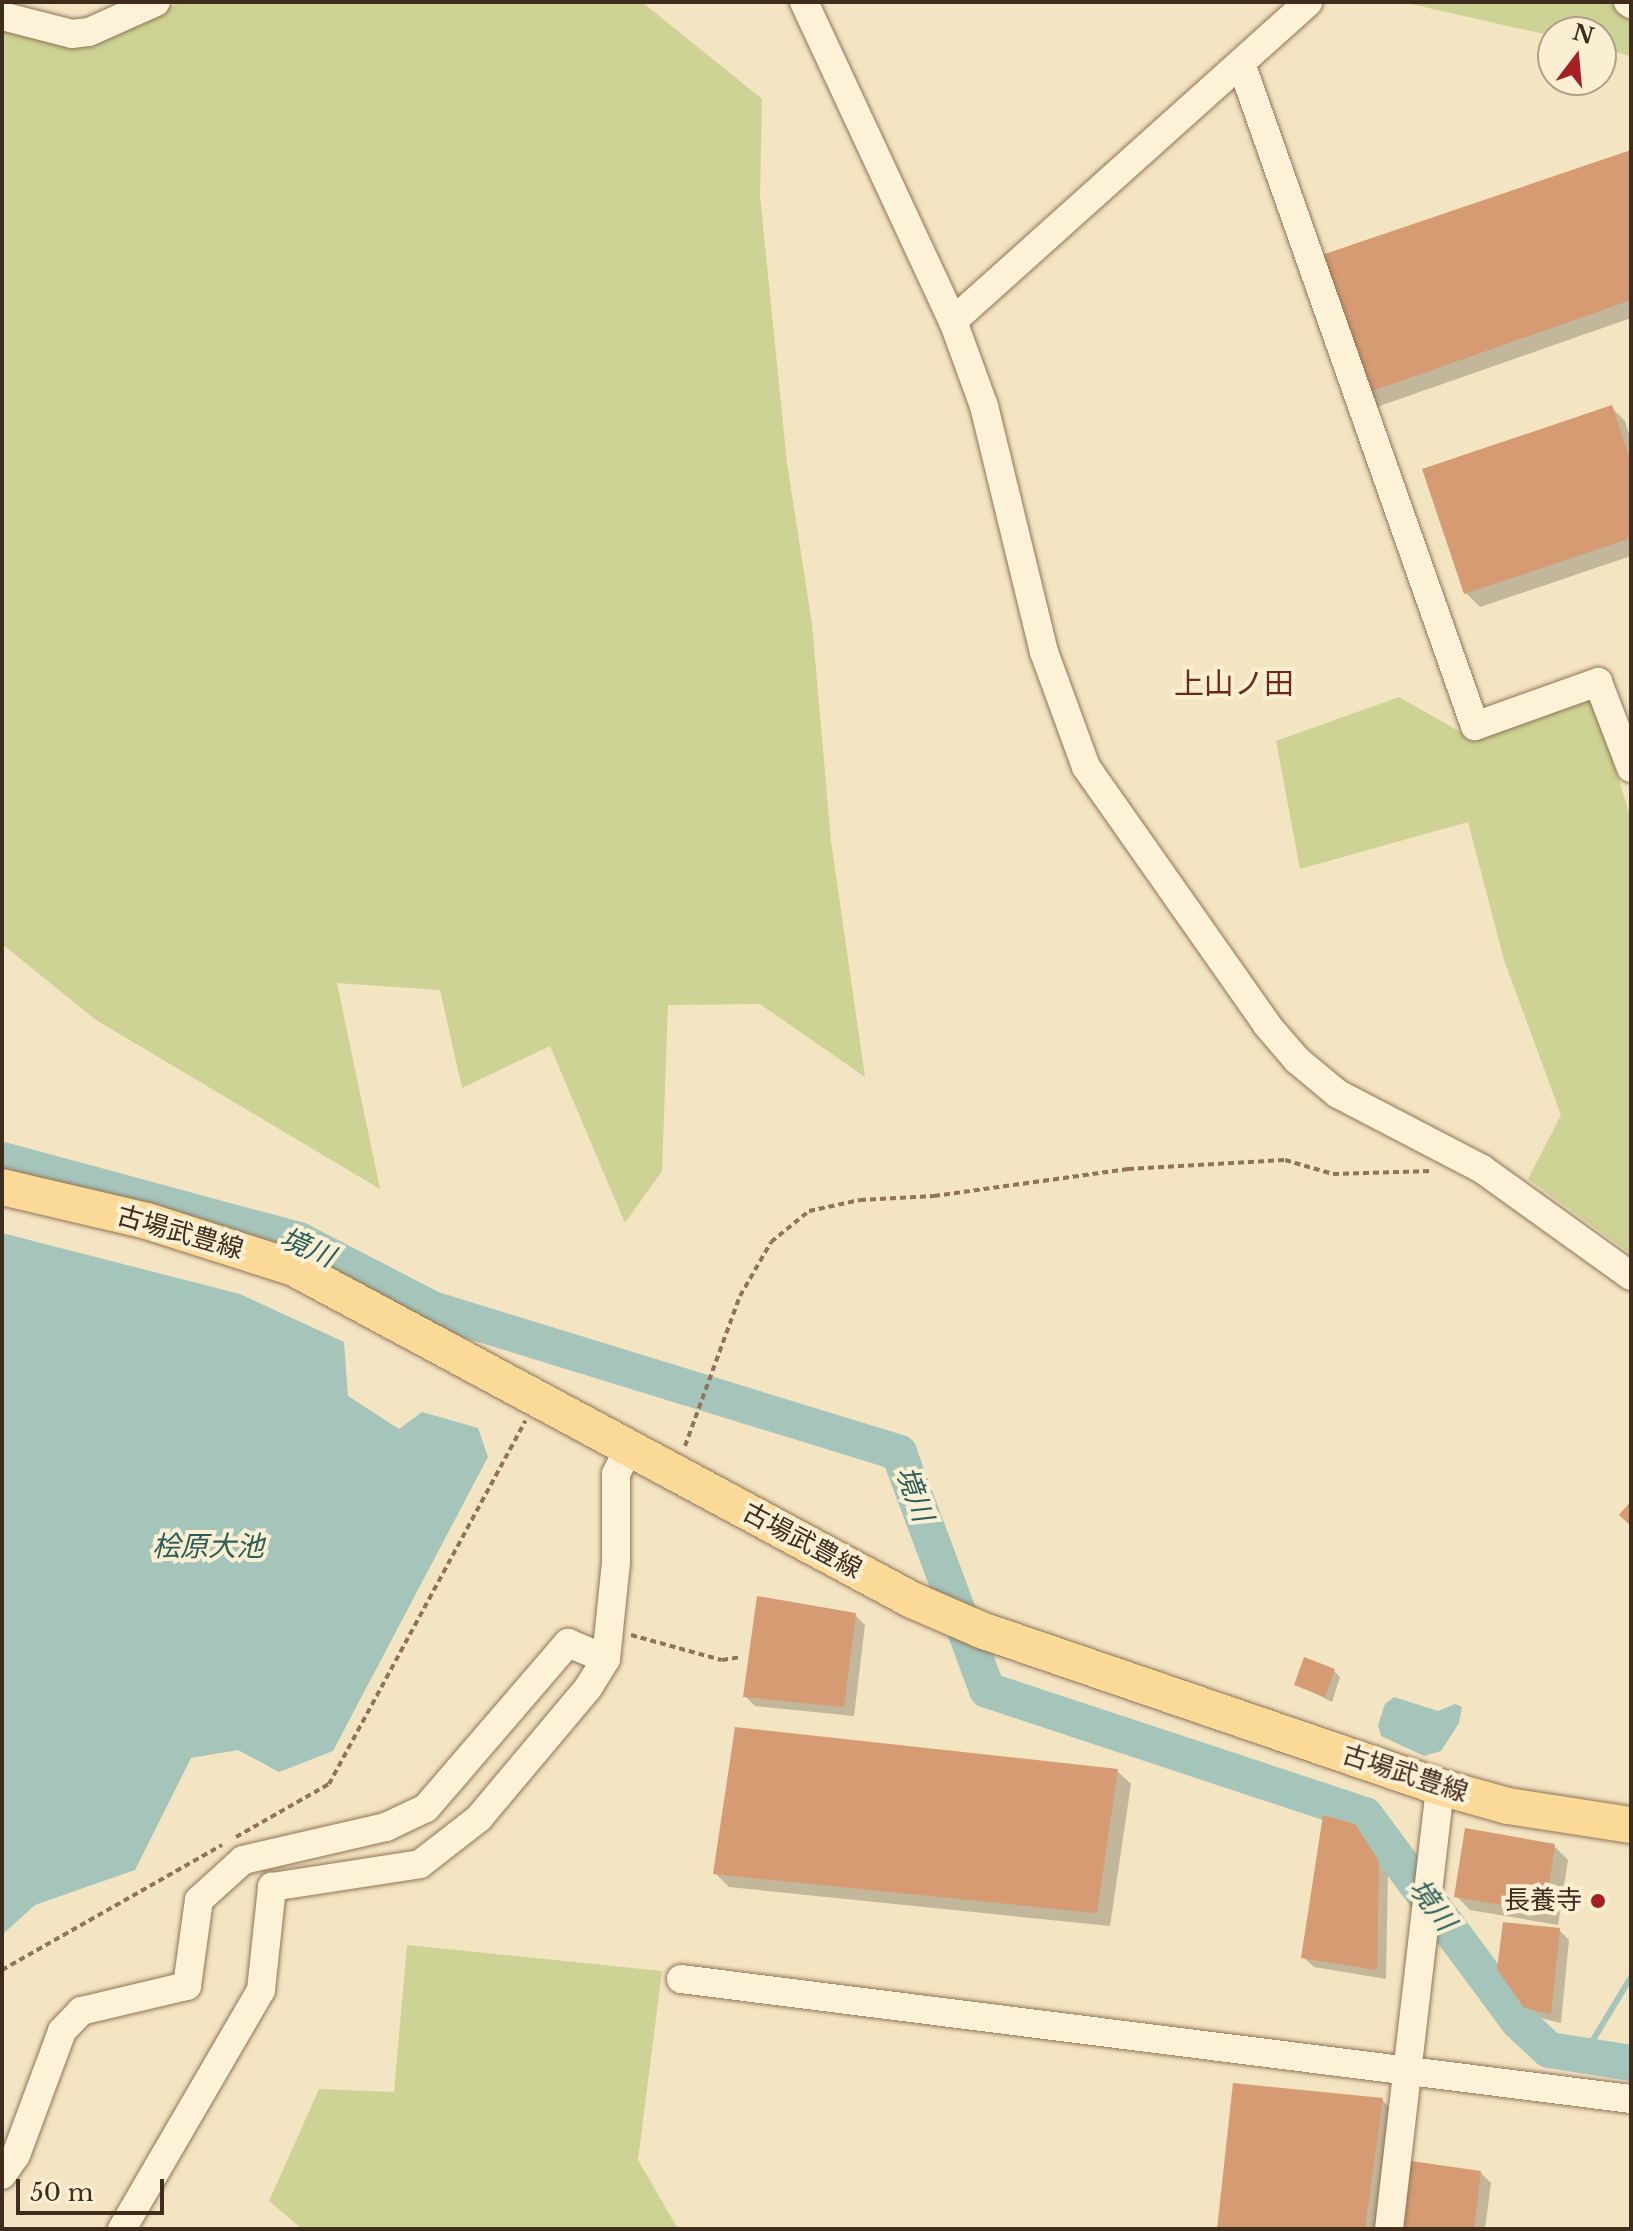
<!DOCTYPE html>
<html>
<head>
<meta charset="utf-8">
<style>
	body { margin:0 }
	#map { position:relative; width:1633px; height:2231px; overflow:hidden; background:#f3e4c2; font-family:"Libre Baskerville","Noto Sans JP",serif }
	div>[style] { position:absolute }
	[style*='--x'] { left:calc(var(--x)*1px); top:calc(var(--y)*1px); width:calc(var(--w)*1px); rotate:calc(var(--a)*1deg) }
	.green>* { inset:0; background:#cdd394 }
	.water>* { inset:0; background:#a5c5bb }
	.shadow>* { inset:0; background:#0003 }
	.stream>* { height:6px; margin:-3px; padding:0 3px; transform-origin:3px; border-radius:3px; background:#a5c5bb }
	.river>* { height:36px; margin:-18px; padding:0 18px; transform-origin:18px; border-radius:18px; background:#a5c5bb }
	.building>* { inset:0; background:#d69b73 }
	.path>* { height:4px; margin-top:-2px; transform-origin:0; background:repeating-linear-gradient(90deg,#907457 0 6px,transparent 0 10px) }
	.roads { filter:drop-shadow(0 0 2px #907457) drop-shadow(0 0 2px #907457) }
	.minor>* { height:28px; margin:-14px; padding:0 14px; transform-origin:14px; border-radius:14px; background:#fdf1d7 }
	.major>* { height:36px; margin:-18px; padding:0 18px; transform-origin:18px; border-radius:18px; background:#fbd996 }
	.dots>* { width:22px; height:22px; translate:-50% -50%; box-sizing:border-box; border:4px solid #faeed3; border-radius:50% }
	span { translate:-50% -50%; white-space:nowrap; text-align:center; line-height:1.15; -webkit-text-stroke:8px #faeed3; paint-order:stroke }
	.street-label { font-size:26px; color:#3e2c1d }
	.poi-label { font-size:26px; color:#3e2c1d }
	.right { translate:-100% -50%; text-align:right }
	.water-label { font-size:28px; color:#2a5f5b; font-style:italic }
	.quarter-label { font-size:30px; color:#702816 }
	.frame { position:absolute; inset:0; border:4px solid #3e2c1d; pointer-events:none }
	.north { position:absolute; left:1537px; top:16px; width:80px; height:80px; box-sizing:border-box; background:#faeed3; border:2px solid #afa08a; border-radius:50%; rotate:16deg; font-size:22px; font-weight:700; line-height:32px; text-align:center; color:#3e2c1d }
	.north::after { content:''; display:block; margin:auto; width:28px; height:36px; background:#a61f22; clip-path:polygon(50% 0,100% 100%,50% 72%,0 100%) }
	.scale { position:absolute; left:16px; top:2179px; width:148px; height:36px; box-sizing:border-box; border:4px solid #3e2c1d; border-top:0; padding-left:10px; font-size:24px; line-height:28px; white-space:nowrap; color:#3e2c1d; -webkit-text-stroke:6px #faeed3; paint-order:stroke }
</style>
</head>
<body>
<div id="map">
	<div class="green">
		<div style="clip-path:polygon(180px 2px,642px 2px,762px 99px,760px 196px,787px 463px,812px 624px,831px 841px,865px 1077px,760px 1004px,668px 1005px,662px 1171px,625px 1223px,550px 1046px,462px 1088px,440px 990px,337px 983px,380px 1189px,96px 1020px,2px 944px,2px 29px,110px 36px)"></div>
		<div style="clip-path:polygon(1402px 2px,1609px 2px,1631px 18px,1631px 57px,1601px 47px,1601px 32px,1553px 32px,1553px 36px)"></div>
		<div style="clip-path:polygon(1399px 697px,1471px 738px,1593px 697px,1631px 819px,1631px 1254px,1528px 1179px,1561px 1115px,1504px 960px,1468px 822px,1300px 869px,1276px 741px)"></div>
		<div style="clip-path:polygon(407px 1945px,662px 1971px,638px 2160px,677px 2227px,688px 2229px,302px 2229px,269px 2201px,319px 2089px,394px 2092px)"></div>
	</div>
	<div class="water">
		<div style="clip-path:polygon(2px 1233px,240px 1294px,344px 1342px,348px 1396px,399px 1429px,422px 1412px,478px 1428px,488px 1457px,333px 1751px,279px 1772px,238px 1750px,191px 1758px,135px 1870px,35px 1905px,2px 1935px)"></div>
		<div style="clip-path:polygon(1394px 1697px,1438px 1711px,1455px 1704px,1462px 1707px,1459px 1723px,1441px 1751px,1424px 1756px,1381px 1736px,1378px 1725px,1385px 1704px)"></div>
	</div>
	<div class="shadow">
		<div style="clip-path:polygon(1631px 152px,1631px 318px,1374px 408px,1360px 394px)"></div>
		<div style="clip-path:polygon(1611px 407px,1625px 421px,1631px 440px,1631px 556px,1480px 607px,1466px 593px)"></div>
		<div style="clip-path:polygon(855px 1615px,865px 1625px,854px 1716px,755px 1706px,745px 1696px)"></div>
		<div style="clip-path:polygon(1334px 1671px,1340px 1677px,1332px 1702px,1296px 1684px)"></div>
		<div style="clip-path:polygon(1117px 1771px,1131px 1784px,1110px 1926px,729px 1887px,716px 1874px)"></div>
		<div style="clip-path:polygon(1354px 1826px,1388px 1872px,1386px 1979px,1314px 1967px,1303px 1957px)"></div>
		<div style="clip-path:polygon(1554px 1846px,1568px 1860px,1558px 1925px,1470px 1910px,1456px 1896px)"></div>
		<div style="clip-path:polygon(1559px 1930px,1569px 1940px,1561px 2023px,1536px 2017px,1525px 2007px)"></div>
		<div style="clip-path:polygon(1382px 2100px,1396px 2114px,1380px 2229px,1219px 2229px)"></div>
		<div style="clip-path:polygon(1480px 2172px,1491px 2183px,1485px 2229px,1390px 2229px)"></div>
	</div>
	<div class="stream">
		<div style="--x:1584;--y:2055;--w:91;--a:-58.9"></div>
	</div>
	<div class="river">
		<div style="--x:2;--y:1160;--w:308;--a:15.1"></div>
		<div style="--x:299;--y:1240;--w:150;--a:27.4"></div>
		<div style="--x:432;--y:1309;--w:489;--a:17.1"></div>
		<div style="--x:899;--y:1453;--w:253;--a:69.6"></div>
		<div style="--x:987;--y:1690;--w:398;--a:18.3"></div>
		<div style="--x:1365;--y:1815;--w:258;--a:53.4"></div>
		<div style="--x:1519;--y:2022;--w:41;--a:43"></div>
		<div style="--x:1549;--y:2050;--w:83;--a:9"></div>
	</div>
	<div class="building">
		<div style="clip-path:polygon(1631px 150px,1631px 300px,1358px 396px,1310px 259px)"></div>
		<div style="clip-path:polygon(1612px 405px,1631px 463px,1631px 538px,1464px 594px,1422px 469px)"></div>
		<div style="clip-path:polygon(1631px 1501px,1631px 1526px,1619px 1515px)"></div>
		<div style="clip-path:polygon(757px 1596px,856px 1613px,844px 1707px,743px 1697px)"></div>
		<div style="clip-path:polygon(1304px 1657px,1335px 1669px,1325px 1697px,1294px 1685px)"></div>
		<div style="clip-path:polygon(735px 1727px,1118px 1769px,1097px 1913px,713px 1874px)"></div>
		<div style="clip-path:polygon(1323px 1815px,1355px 1824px,1379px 1861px,1377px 1970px,1301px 1958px)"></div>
		<div style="clip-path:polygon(1465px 1828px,1555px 1844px,1545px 1912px,1454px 1897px)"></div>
		<div style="clip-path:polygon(1503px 1922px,1560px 1928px,1551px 2014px,1524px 2008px,1497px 1969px)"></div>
		<div style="clip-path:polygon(1233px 2083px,1383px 2098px,1365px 2229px,1217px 2229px)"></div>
		<div style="clip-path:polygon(1397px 2159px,1481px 2171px,1474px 2229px,1388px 2229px)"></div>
	</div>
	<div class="path">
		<div style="--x:685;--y:1446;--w:160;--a:-69.9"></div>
		<div style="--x:740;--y:1296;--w:62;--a:-60.1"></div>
		<div style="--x:771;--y:1242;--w:49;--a:-39.2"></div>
		<div style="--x:809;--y:1211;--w:52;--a:-12.2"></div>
		<div style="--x:860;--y:1200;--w:74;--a:-3.1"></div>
		<div style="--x:934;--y:1196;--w:196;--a:-7.9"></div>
		<div style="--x:1128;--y:1169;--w:157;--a:-3.3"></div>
		<div style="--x:1285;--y:1160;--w:50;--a:16.3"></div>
		<div style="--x:1333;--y:1174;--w:99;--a:-1.7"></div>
		<div style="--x:631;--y:1635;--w:94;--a:15.4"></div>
		<div style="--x:722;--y:1660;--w:20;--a:-9"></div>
		<div style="--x:236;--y:1837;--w:107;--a:-29.7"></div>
		<div style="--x:329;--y:1784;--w:413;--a:-61.6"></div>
		<div style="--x:2;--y:1970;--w:253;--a:-29.6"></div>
	</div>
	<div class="roads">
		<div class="minor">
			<div style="--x:804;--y:2;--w:352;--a:65"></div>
			<div style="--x:953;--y:321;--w:90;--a:70"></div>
			<div style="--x:984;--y:406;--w:253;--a:76.3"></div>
			<div style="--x:1044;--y:652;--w:122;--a:69.9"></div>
			<div style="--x:1086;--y:767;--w:315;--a:54.9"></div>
			<div style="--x:1267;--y:1025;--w:46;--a:49.4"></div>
			<div style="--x:1297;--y:1060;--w:53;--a:39.7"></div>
			<div style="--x:1338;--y:1094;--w:162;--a:27.5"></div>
			<div style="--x:1482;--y:1169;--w:183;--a:35.7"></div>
			<div style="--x:1628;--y:2;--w:4;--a:34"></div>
			<div style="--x:2;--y:16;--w:72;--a:14.4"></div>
			<div style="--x:72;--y:34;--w:17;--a:-7"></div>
			<div style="--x:89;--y:32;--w:73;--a:-24.1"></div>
			<div style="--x:1242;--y:66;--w:700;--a:70.56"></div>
			<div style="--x:1475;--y:726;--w:131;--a:-19.7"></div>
			<div style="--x:1598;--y:682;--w:92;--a:69"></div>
			<div style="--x:953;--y:321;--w:477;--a:-41.9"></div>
			<div style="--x:681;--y:1979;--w:958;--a:7.2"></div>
			<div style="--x:2;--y:2175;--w:24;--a:-55"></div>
			<div style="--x:16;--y:2155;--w:132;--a:-69.6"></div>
			<div style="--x:62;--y:2031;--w:28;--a:-46"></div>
			<div style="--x:81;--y:2011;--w:109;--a:-13.3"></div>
			<div style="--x:187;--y:1986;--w:87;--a:-82.1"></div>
			<div style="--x:199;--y:1900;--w:59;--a:-42.3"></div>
			<div style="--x:243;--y:1860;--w:147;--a:-13"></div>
			<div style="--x:386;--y:1827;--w:44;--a:-25.4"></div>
			<div style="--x:426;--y:1808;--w:218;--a:-49.3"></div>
			<div style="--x:568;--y:1643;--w:41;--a:22.8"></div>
			<div style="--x:122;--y:2229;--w:276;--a:-59.8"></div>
			<div style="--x:261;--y:1990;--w:104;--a:-83.9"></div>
			<div style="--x:272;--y:1887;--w:150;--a:-8.8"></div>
			<div style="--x:420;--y:1864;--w:75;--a:-37.9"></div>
			<div style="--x:479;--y:1818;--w:170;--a:-50"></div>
			<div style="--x:588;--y:1688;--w:34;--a:-58"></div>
			<div style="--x:606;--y:1659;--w:98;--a:-84.1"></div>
			<div style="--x:616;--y:1562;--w:88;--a:-90"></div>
			<div style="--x:616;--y:1474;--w:30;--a:-64"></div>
			<div style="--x:1389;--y:2229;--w:445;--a:-83.4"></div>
		</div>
		<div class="major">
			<div style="--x:2;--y:1187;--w:149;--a:13.2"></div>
			<div style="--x:147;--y:1221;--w:154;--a:17.7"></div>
			<div style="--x:294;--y:1268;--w:702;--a:28.25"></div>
			<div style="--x:912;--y:1600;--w:75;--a:23.5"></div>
			<div style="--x:981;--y:1630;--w:485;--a:18.9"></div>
			<div style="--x:1440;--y:1787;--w:71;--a:15.6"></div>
			<div style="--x:1508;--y:1806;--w:124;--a:8.8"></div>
		</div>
	</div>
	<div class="dots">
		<div style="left:1598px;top:1901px;background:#a61f22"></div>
	</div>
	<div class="street-label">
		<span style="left:180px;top:1233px;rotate:16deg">古場武豊線</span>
		<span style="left:802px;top:1541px;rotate:28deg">古場武豊線</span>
		<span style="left:1405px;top:1774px;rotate:18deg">古場武豊線</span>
	</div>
	<div class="poi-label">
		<span class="right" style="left:1582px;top:1901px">長養寺</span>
	</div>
	<div class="water-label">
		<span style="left:307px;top:1248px;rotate:23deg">境川</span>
		<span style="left:914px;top:1494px;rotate:70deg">境川</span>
		<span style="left:208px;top:1547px">桧原大池</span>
		<span style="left:1432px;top:1905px;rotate:53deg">境川</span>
	</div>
	<div class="quarter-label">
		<span style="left:1234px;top:684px">上山ノ田</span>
	</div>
	<div class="frame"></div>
	<div class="north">N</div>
	<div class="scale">50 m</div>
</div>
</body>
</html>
